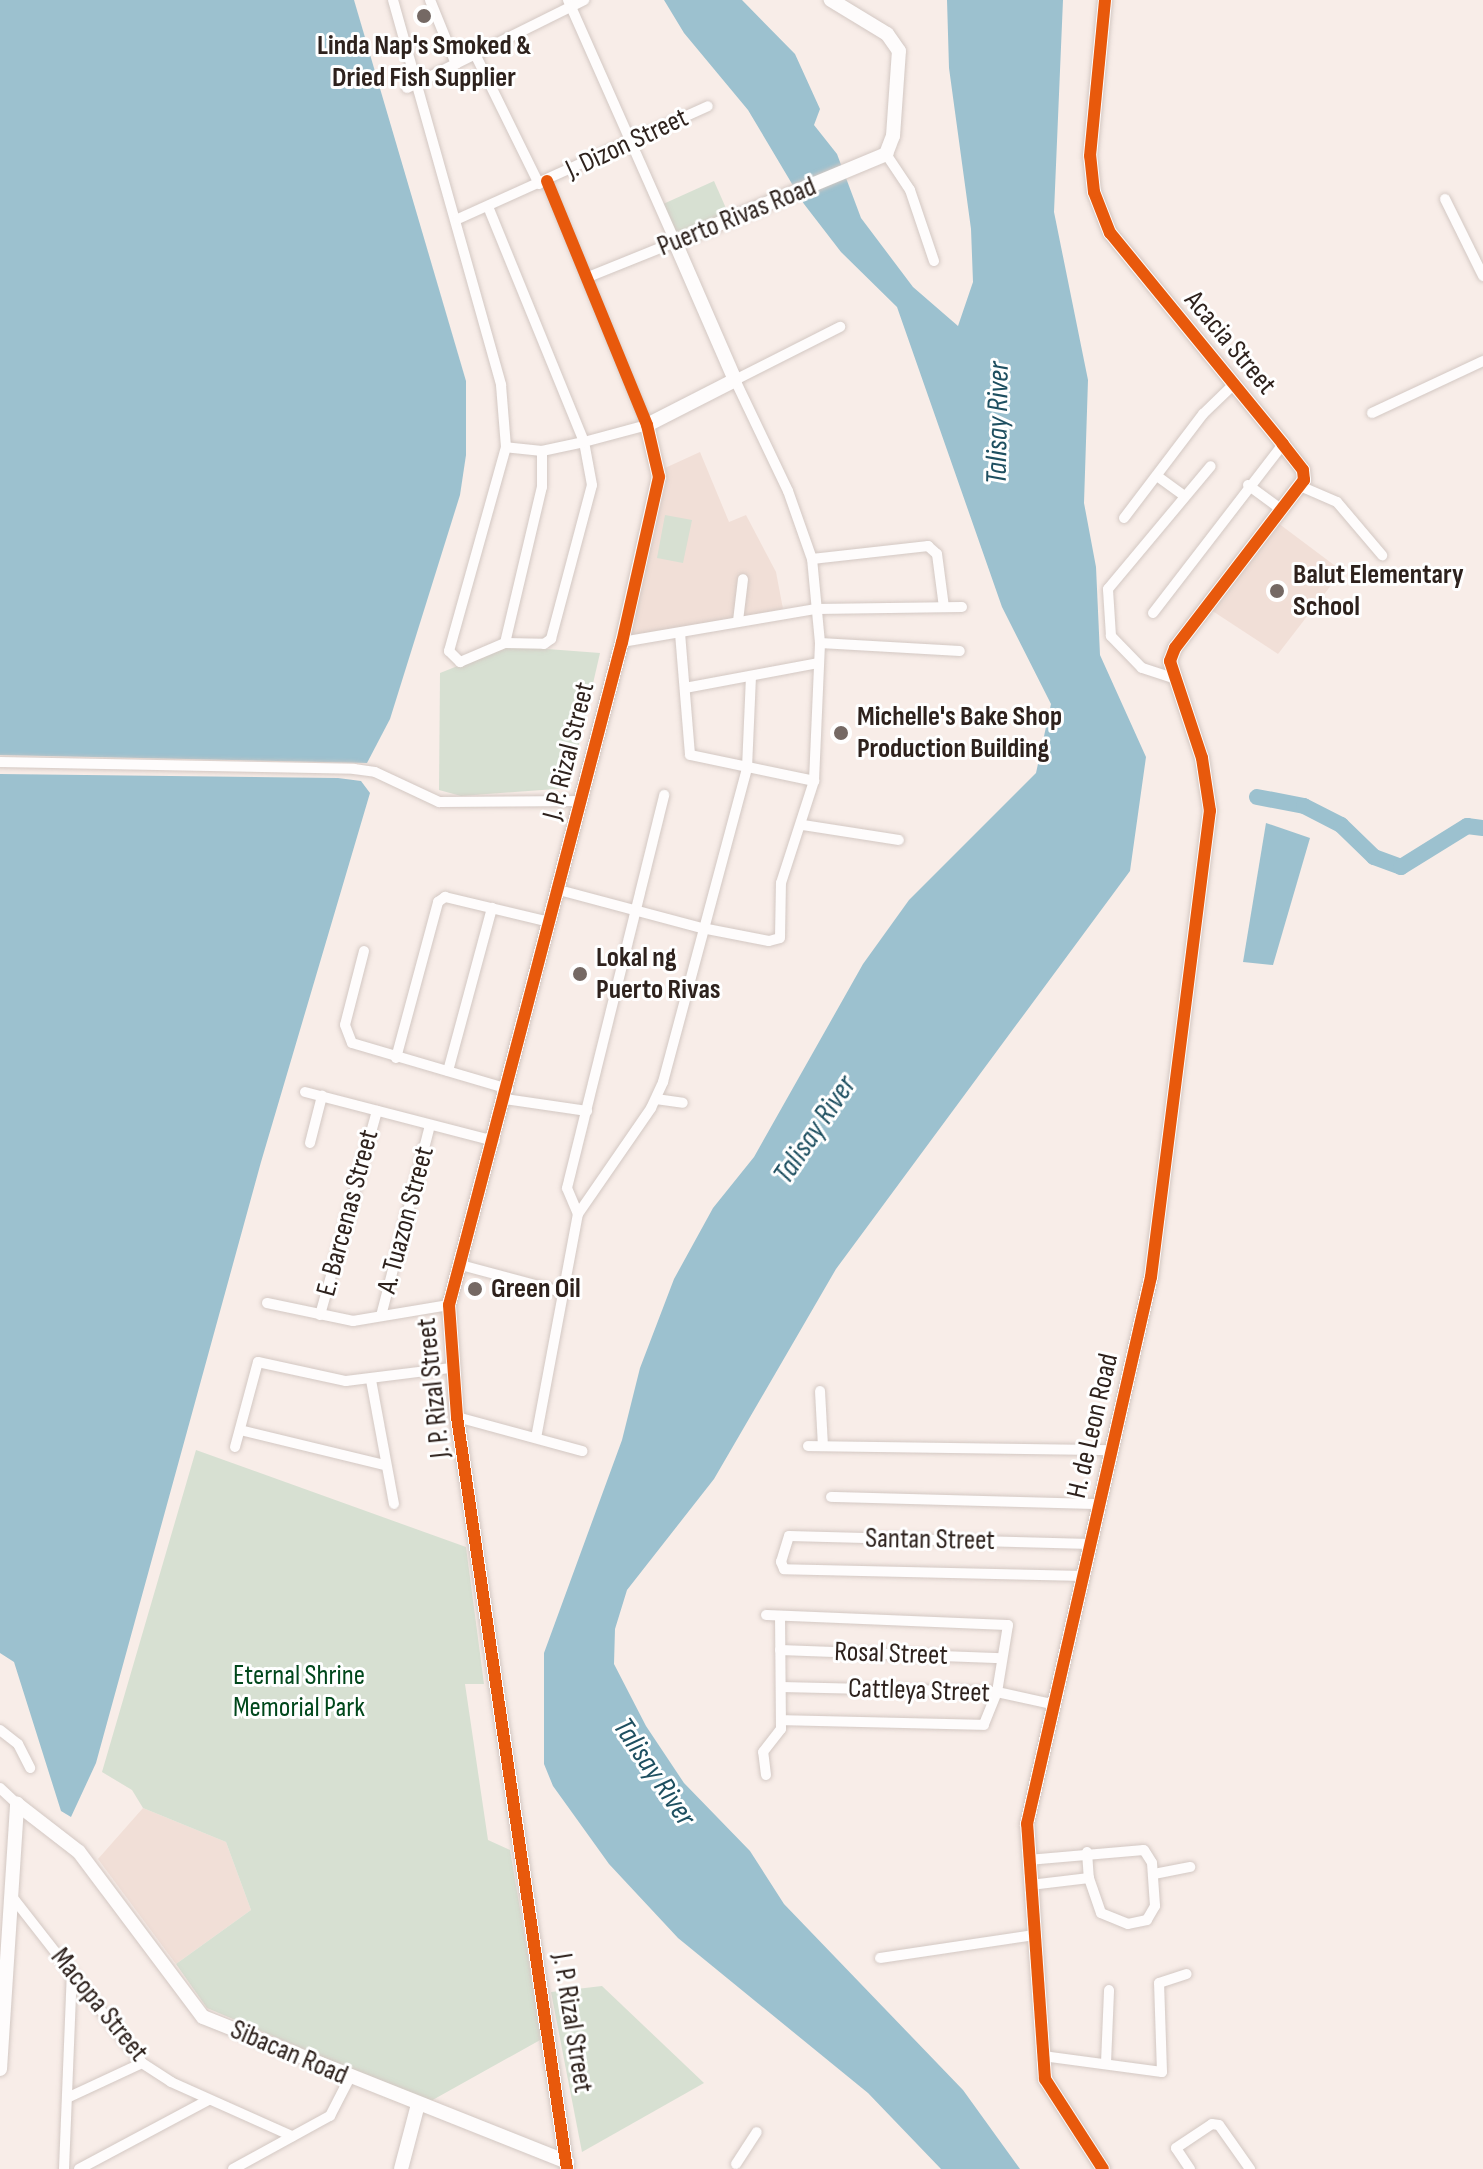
<!DOCTYPE html>
<html>
<head>
<meta charset="utf-8">
<style>
	body { margin:0 }
	#map { position:relative; width:1483px; height:2169px; overflow:hidden; background:#f8ede8; font-family:"Sofia Sans Condensed",sans-serif }
	div>[style] { position:absolute }
	[style*='--x'] { left:calc(var(--x)*1px); top:calc(var(--y)*1px); width:calc(var(--w)*1px); rotate:calc(var(--a)*1deg) }
	.built>* { inset:0; background:#f1dfd7 }
	.green>* { inset:0; background:#d7e0d2 }
	.water>* { inset:0; background:#9cc1cf }
	.river>* { height:16px; margin:-8px; padding:0 8px; transform-origin:8px; border-radius:8px; background:#9cc1cf }
	.roads { filter:drop-shadow(0 0 2px #d3c8c3) drop-shadow(0 0 2px #d3c8c3) }
	.minor>* { height:10px; margin:-5px; padding:0 5px; transform-origin:5px; border-radius:5px; background:#fefcfc }
	.tertiary>* { height:14px; margin:-7px; padding:0 7px; transform-origin:7px; border-radius:7px; background:#fefcfc }
	.cycleway>* { height:12px; margin:-6px; padding:0 6px; transform-origin:6px; border-radius:6px; background:#e8590c }
	.dots>* { width:22px; height:22px; translate:-50% -50%; box-sizing:border-box; border:4px solid #fff; border-radius:50% }
	span { translate:-50% -50%; white-space:nowrap; text-align:center; line-height:1.15; -webkit-text-stroke:6px #fff; paint-order:stroke }
	.poi-label { font-size:28px; color:#2e221d; font-weight:700 }
	.left { translate:0 -50%; text-align:left }
	.street-label { font-size:28px; color:#2e221d }
	.park-label { font-size:28px; color:#00471b }
	.water-label { font-size:30px; color:#1e4f60; font-style:italic }
</style>
</head>
<body>
<div id="map">
	<div class="built">
		<div style="clip-path:polygon(700px 452px,729px 522px,746px 515px,776px 572px,783px 609px,629px 638px,667px 478px,665px 468px)"></div>
		<div style="clip-path:polygon(1278px 523px,1342px 571px,1278px 654px,1211px 610px)"></div>
		<div style="clip-path:polygon(143px 1808px,226px 1842px,251px 1910px,176px 1964px,98px 1859px)"></div>
	</div>
	<div class="green">
		<div style="clip-path:polygon(714px 181px,729px 215px,675px 238px,661px 205px)"></div>
		<div style="clip-path:polygon(665px 515px,692px 520px,683px 563px,657px 558px)"></div>
		<div style="clip-path:polygon(508px 646px,600px 653px,569px 788px,461px 796px,439px 790px,440px 673px)"></div>
		<div style="clip-path:polygon(196px 1450px,466px 1547px,484px 1684px,465px 1684px,488px 1840px,510px 1850px,542px 2039px,429px 2102px,207px 2008px,176px 1964px,251px 1910px,226px 1842px,143px 1808px,132px 1790px,102px 1772px)"></div>
		<div style="clip-path:polygon(602px 1986px,704px 2083px,582px 2152px,551px 1992px)"></div>
	</div>
	<div class="water">
		<div style="clip-path:polygon(0 0,354px 0,466px 381px,466px 455px,460px 495px,390px 719px,367px 763px,0 755px)"></div>
		<div style="clip-path:polygon(664px 0,742px 0,795px 54px,820px 109px,814px 125px,837px 154px,861px 218px,913px 287px,958px 326px,973px 282px,971px 229px,949px 68px,947px 0,1063px 0,1054px 212px,1088px 380px,1084px 503px,1096px 567px,1100px 655px,1146px 757px,1130px 871px,836px 1269px,714px 1479px,627px 1590px,615px 1629px,614px 1664px,646px 1726px,684px 1783px,750px 1851px,784px 1904px,963px 2090px,1020px 2169px,941px 2169px,868px 2093px,678px 1938px,609px 1864px,553px 1786px,544px 1764px,544px 1653px,622px 1440px,640px 1368px,674px 1279px,713px 1208px,754px 1157px,863px 964px,909px 900px,1036px 773px,1051px 704px,1002px 607px,897px 307px,841px 252px,804px 204px,748px 110px,684px 33px)"></div>
		<div style="clip-path:polygon(0 774px,338px 778px,361px 781px,370px 793px,261px 1162px,96px 1763px,71px 1817px,61px 1811px,14px 1662px,0 1653px)"></div>
		<div style="clip-path:polygon(1266px 823px,1310px 838px,1273px 965px,1243px 962px)"></div>
	</div>
	<div class="river">
		<div style="--x:1257;--y:797;--w:48;--a:10.8"></div>
		<div style="--x:1304;--y:806;--w:42;--a:27.2"></div>
		<div style="--x:1341;--y:825;--w:46;--a:44.1"></div>
		<div style="--x:1374;--y:857;--w:29;--a:20"></div>
		<div style="--x:1401;--y:867;--w:78;--a:-31.8"></div>
		<div style="--x:1467;--y:826;--w:16;--a:7"></div>
	</div>
	<div class="roads">
		<div class="minor">
			<div style="--x:393;--y:0;--w:400;--a:74.3"></div>
			<div style="--x:501;--y:385;--w:62;--a:85.4"></div>
			<div style="--x:506;--y:447;--w:212;--a:105.6"></div>
			<div style="--x:449;--y:651;--w:16;--a:45"></div>
			<div style="--x:460;--y:662;--w:49;--a:-22.9"></div>
			<div style="--x:505;--y:643;--w:39;--a:1"></div>
			<div style="--x:544;--y:644;--w:9;--a:-36"></div>
			<div style="--x:551;--y:639;--w:159;--a:-75.1"></div>
			<div style="--x:592;--y:485;--w:44;--a:-100.5"></div>
			<div style="--x:584;--y:442;--w:43;--a:167.9"></div>
			<div style="--x:542;--y:451;--w:36;--a:-174"></div>
			<div style="--x:430;--y:0;--w:69;--a:67.9"></div>
			<div style="--x:568;--y:0;--w:265;--a:66.1"></div>
			<div style="--x:675;--y:242;--w:96;--a:158"></div>
			<div style="--x:475;--y:54;--w:145;--a:63.8"></div>
			<div style="--x:407;--y:88;--w:198;--a:-26.4"></div>
			<div style="--x:886;--y:154;--w:43;--a:56.3"></div>
			<div style="--x:910;--y:190;--w:75;--a:71.3"></div>
			<div style="--x:1445;--y:199;--w:86;--a:63.7"></div>
			<div style="--x:489;--y:209;--w:252;--a:67.8"></div>
			<div style="--x:584;--y:442;--w:65;--a:-15.1"></div>
			<div style="--x:647;--y:425;--w:264;--a:-112.3"></div>
			<div style="--x:458;--y:219;--w:274;--a:-24.3"></div>
			<div style="--x:1372;--y:413;--w:123;--a:-25.1"></div>
			<div style="--x:1157;--y:476;--w:34;--a:36"></div>
			<div style="--x:1248;--y:485;--w:42;--a:36.3"></div>
			<div style="--x:1300;--y:486;--w:40;--a:23.4"></div>
			<div style="--x:1337;--y:502;--w:70;--a:49.7"></div>
			<div style="--x:1124;--y:518;--w:131;--a:-52.8"></div>
			<div style="--x:1203;--y:414;--w:42;--a:-44"></div>
			<div style="--x:812;--y:559;--w:117;--a:-6.4"></div>
			<div style="--x:928;--y:546;--w:12;--a:42"></div>
			<div style="--x:937;--y:554;--w:53;--a:82.5"></div>
			<div style="--x:1153;--y:613;--w:213;--a:-52.4"></div>
			<div style="--x:738;--y:621;--w:42;--a:-83.2"></div>
			<div style="--x:680;--y:633;--w:122;--a:85.3"></div>
			<div style="--x:690;--y:755;--w:127;--a:11.8"></div>
			<div style="--x:622;--y:642;--w:197;--a:-9.7"></div>
			<div style="--x:816;--y:609;--w:146;--a:-0.8"></div>
			<div style="--x:505;--y:643;--w:160;--a:-76.7"></div>
			<div style="--x:542;--y:487;--w:36;--a:-90"></div>
			<div style="--x:820;--y:643;--w:140;--a:3.3"></div>
			<div style="--x:1173;--y:678;--w:33;--a:-162"></div>
			<div style="--x:1142;--y:668;--w:45;--a:-134.1"></div>
			<div style="--x:1111;--y:636;--w:47;--a:-93.7"></div>
			<div style="--x:1108;--y:589;--w:160;--a:-50.1"></div>
			<div style="--x:685;--y:688;--w:135;--a:-10.6"></div>
			<div style="--x:0;--y:762;--w:354;--a:1.1"></div>
			<div style="--x:354;--y:769;--w:21;--a:8"></div>
			<div style="--x:375;--y:772;--w:71;--a:25.1"></div>
			<div style="--x:439;--y:802;--w:142;--a:-0.4"></div>
			<div style="--x:803;--y:825;--w:97;--a:8.9"></div>
			<div style="--x:559;--y:890;--w:148;--a:14.9"></div>
			<div style="--x:702;--y:928;--w:68;--a:11"></div>
			<div style="--x:769;--y:941;--w:11;--a:-15"></div>
			<div style="--x:780;--y:938;--w:55;--a:-89"></div>
			<div style="--x:781;--y:883;--w:107;--a:-72.1"></div>
			<div style="--x:814;--y:781;--w:138;--a:-87.5"></div>
			<div style="--x:820;--y:643;--w:84;--a:-95.4"></div>
			<div style="--x:812;--y:559;--w:72;--a:-109.4"></div>
			<div style="--x:788;--y:491;--w:123;--a:-115.5"></div>
			<div style="--x:735;--y:380;--w:118;--a:-26.8"></div>
			<div style="--x:364;--y:951;--w:76;--a:104.4"></div>
			<div style="--x:345;--y:1025;--w:19;--a:69"></div>
			<div style="--x:352;--y:1043;--w:163;--a:16.4"></div>
			<div style="--x:396;--y:1058;--w:162;--a:-74.9"></div>
			<div style="--x:438;--y:902;--w:9;--a:-36"></div>
			<div style="--x:445;--y:897;--w:107;--a:13.5"></div>
			<div style="--x:448;--y:1071;--w:169;--a:-74.9"></div>
			<div style="--x:305;--y:1092;--w:196;--a:14.5"></div>
			<div style="--x:505;--y:1099;--w:83;--a:8.3"></div>
			<div style="--x:656;--y:1099;--w:27;--a:8"></div>
			<div style="--x:310;--y:1143;--w:49;--a:-75.7"></div>
			<div style="--x:578;--y:1214;--w:129;--a:-55.4"></div>
			<div style="--x:651;--y:1108;--w:29;--a:-65"></div>
			<div style="--x:663;--y:1082;--w:325;--a:-75"></div>
			<div style="--x:747;--y:768;--w:91;--a:-87.5"></div>
			<div style="--x:461;--y:1265;--w:105;--a:15"></div>
			<div style="--x:267;--y:1303;--w:88;--a:11.8"></div>
			<div style="--x:353;--y:1321;--w:97;--a:-9.5"></div>
			<div style="--x:320;--y:1315;--w:212;--a:-74.4"></div>
			<div style="--x:381;--y:1316;--w:197;--a:-75.6"></div>
			<div style="--x:371;--y:1380;--w:126;--a:79.5"></div>
			<div style="--x:820;--y:1391;--w:55;--a:86.9"></div>
			<div style="--x:457;--y:1417;--w:130;--a:15.2"></div>
			<div style="--x:240;--y:1430;--w:149;--a:13.6"></div>
			<div style="--x:536;--y:1438;--w:228;--a:-79.4"></div>
			<div style="--x:578;--y:1214;--w:28;--a:-113"></div>
			<div style="--x:567;--y:1188;--w:405;--a:-76.1"></div>
			<div style="--x:808;--y:1446;--w:304;--a:0.8"></div>
			<div style="--x:235;--y:1447;--w:88;--a:-74.9"></div>
			<div style="--x:258;--y:1362;--w:90;--a:12.2"></div>
			<div style="--x:346;--y:1381;--w:106;--a:-7.1"></div>
			<div style="--x:831;--y:1497;--w:268;--a:1.5"></div>
			<div style="--x:1084;--y:1576;--w:300;--a:-178.7"></div>
			<div style="--x:784;--y:1569;--w:8;--a:-113"></div>
			<div style="--x:781;--y:1562;--w:27;--a:-73"></div>
			<div style="--x:789;--y:1536;--w:302;--a:1.5"></div>
			<div style="--x:766;--y:1615;--w:242;--a:2.4"></div>
			<div style="--x:1008;--y:1625;--w:68;--a:99.3"></div>
			<div style="--x:997;--y:1692;--w:35;--a:112"></div>
			<div style="--x:984;--y:1725;--w:203;--a:-178.6"></div>
			<div style="--x:780;--y:1650;--w:222;--a:2.1"></div>
			<div style="--x:781;--y:1687;--w:216;--a:1.3"></div>
			<div style="--x:997;--y:1692;--w:60;--a:12.4"></div>
			<div style="--x:0;--y:1730;--w:23;--a:38"></div>
			<div style="--x:18;--y:1744;--w:27;--a:63"></div>
			<div style="--x:766;--y:1775;--w:23;--a:-97"></div>
			<div style="--x:763;--y:1752;--w:29;--a:-52"></div>
			<div style="--x:781;--y:1729;--w:113;--a:-90.5"></div>
			<div style="--x:0;--y:1788;--w:23;--a:43"></div>
			<div style="--x:1087;--y:1852;--w:26;--a:86"></div>
			<div style="--x:1028;--y:1860;--w:116;--a:-4.9"></div>
			<div style="--x:1144;--y:1850;--w:15;--a:58"></div>
			<div style="--x:1152;--y:1863;--w:43;--a:86"></div>
			<div style="--x:1155;--y:1906;--w:16;--a:120"></div>
			<div style="--x:1147;--y:1920;--w:19;--a:168"></div>
			<div style="--x:1128;--y:1924;--w:29;--a:-158"></div>
			<div style="--x:1101;--y:1913;--w:37;--a:-109"></div>
			<div style="--x:1089;--y:1878;--w:59;--a:173.2"></div>
			<div style="--x:1154;--y:1874;--w:37;--a:-11"></div>
			<div style="--x:10;--y:1894;--w:214;--a:52"></div>
			<div style="--x:142;--y:2063;--w:35;--a:33"></div>
			<div style="--x:171;--y:2082;--w:133;--a:24.1"></div>
			<div style="--x:880;--y:1958;--w:156;--a:-8.5"></div>
			<div style="--x:1043;--y:2056;--w:120;--a:7.7"></div>
			<div style="--x:1162;--y:2072;--w:89;--a:-91.9"></div>
			<div style="--x:1159;--y:1983;--w:29;--a:-18"></div>
			<div style="--x:1106;--y:2063;--w:73;--a:-87.6"></div>
			<div style="--x:67;--y:2098;--w:83;--a:-25"></div>
			<div style="--x:736;--y:2164;--w:38;--a:-57"></div>
			<div style="--x:64;--y:2169;--w:197;--a:-87.7"></div>
			<div style="--x:79;--y:2169;--w:146;--a:-28.1"></div>
			<div style="--x:233;--y:2169;--w:111;--a:-28.7"></div>
			<div style="--x:330;--y:2116;--w:42;--a:-62.8"></div>
			<div style="--x:1190;--y:2169;--w:25;--a:-124"></div>
			<div style="--x:1176;--y:2148;--w:43;--a:-33.7"></div>
			<div style="--x:1212;--y:2124;--w:7;--a:8"></div>
			<div style="--x:1219;--y:2125;--w:54;--a:54.8"></div>
		</div>
		<div class="tertiary">
			<div style="--x:17;--y:1804;--w:78;--a:37.7"></div>
			<div style="--x:79;--y:1852;--w:206;--a:53.1"></div>
			<div style="--x:203;--y:2017;--w:392;--a:21.7"></div>
			<div style="--x:0;--y:2069;--w:266;--a:-86.3"></div>
			<div style="--x:401;--y:2169;--w:67;--a:-75.3"></div>
			<div style="--x:567;--y:2169;--w:760;--a:-98.32"></div>
			<div style="--x:457;--y:1417;--w:112;--a:-94.1"></div>
			<div style="--x:449;--y:1305;--w:685;--a:-75.38"></div>
			<div style="--x:622;--y:642;--w:169;--a:-77.4"></div>
			<div style="--x:659;--y:477;--w:53;--a:-103"></div>
			<div style="--x:647;--y:425;--w:99;--a:-27.1"></div>
			<div style="--x:735;--y:380;--w:150;--a:-113.5"></div>
			<div style="--x:675;--y:242;--w:229;--a:-22.6"></div>
			<div style="--x:886;--y:154;--w:19;--a:-69"></div>
			<div style="--x:893;--y:136;--w:85;--a:-86"></div>
			<div style="--x:899;--y:51;--w:21;--a:-125"></div>
			<div style="--x:887;--y:34;--w:66;--a:-148.7"></div>
			<div style="--x:1103;--y:2169;--w:107;--a:-122.8"></div>
			<div style="--x:1045;--y:2079;--w:256;--a:-94"></div>
			<div style="--x:1027;--y:1824;--w:561;--a:-77.23"></div>
			<div style="--x:1151;--y:1277;--w:470;--a:-82.8"></div>
			<div style="--x:1210;--y:811;--w:54;--a:-98.6"></div>
			<div style="--x:1202;--y:758;--w:102;--a:-108.3"></div>
			<div style="--x:1170;--y:661;--w:14;--a:-69"></div>
			<div style="--x:1175;--y:648;--w:212;--a:-52.5"></div>
			<div style="--x:1304;--y:480;--w:10;--a:-96"></div>
			<div style="--x:1303;--y:470;--w:33;--a:-128"></div>
			<div style="--x:1283;--y:444;--w:273;--a:-129.3"></div>
			<div style="--x:1110;--y:233;--w:44;--a:-111.3"></div>
			<div style="--x:1094;--y:192;--w:36;--a:-96"></div>
			<div style="--x:1090;--y:156;--w:157;--a:-84.5"></div>
		</div>
	</div>
	<div class="cycleway">
		<div style="--x:547;--y:181;--w:264;--a:67.7"></div>
		<div style="--x:647;--y:425;--w:53;--a:77"></div>
		<div style="--x:659;--y:477;--w:169;--a:102.6"></div>
		<div style="--x:622;--y:642;--w:685;--a:104.62"></div>
		<div style="--x:449;--y:1305;--w:112;--a:85.9"></div>
		<div style="--x:457;--y:1417;--w:760;--a:81.68"></div>
		<div style="--x:1103;--y:2169;--w:107;--a:-122.8"></div>
		<div style="--x:1045;--y:2079;--w:256;--a:-94"></div>
		<div style="--x:1027;--y:1824;--w:561;--a:-77.23"></div>
		<div style="--x:1151;--y:1277;--w:470;--a:-82.8"></div>
		<div style="--x:1210;--y:811;--w:54;--a:-98.6"></div>
		<div style="--x:1202;--y:758;--w:102;--a:-108.3"></div>
		<div style="--x:1170;--y:661;--w:14;--a:-69"></div>
		<div style="--x:1175;--y:648;--w:212;--a:-52.5"></div>
		<div style="--x:1304;--y:480;--w:10;--a:-96"></div>
		<div style="--x:1303;--y:470;--w:33;--a:-128"></div>
		<div style="--x:1283;--y:444;--w:273;--a:-129.3"></div>
		<div style="--x:1110;--y:233;--w:44;--a:-111.3"></div>
		<div style="--x:1094;--y:192;--w:36;--a:-96"></div>
		<div style="--x:1090;--y:156;--w:157;--a:-84.5"></div>
	</div>
	<div class="dots">
		<div style="left:424px;top:16px;background:#756964"></div>
		<div style="left:1277px;top:591px;background:#756964"></div>
		<div style="left:841px;top:733px;background:#756964"></div>
		<div style="left:580px;top:974px;background:#756964"></div>
		<div style="left:475px;top:1289px;background:#756964"></div>
	</div>
	<div class="poi-label">
		<span style="left:424px;top:62px">Linda Nap's Smoked &amp;<br>Dried Fish Supplier</span>
		<span class="left" style="left:1293px;top:591px">Balut Elementary<br>School</span>
		<span class="left" style="left:857px;top:733px">Michelle's Bake Shop<br>Production Building</span>
		<span class="left" style="left:596px;top:974px">Lokal ng<br>Puerto Rivas</span>
		<span class="left" style="left:491px;top:1289px">Green Oil</span>
	</div>
	<div class="street-label">
		<span style="left:627px;top:144px;rotate:-25deg">J. Dizon Street</span>
		<span style="left:737px;top:217px;rotate:-22deg">Puerto Rivas Road</span>
		<span style="left:1230px;top:343px;rotate:50deg">Acacia Street</span>
		<span style="left:569px;top:751px;rotate:-76deg">J. P. Rizal Street</span>
		<span style="left:348px;top:1213px;rotate:-75deg">E. Barcenas Street</span>
		<span style="left:406px;top:1220px;rotate:-75deg">A. Tuazon Street</span>
		<span style="left:434px;top:1388px;rotate:-96deg">J. P. Rizal Street</span>
		<span style="left:1093px;top:1426px;rotate:-77deg">H. de Leon Road</span>
		<span style="left:930px;top:1540px;rotate:1deg">Santan Street</span>
		<span style="left:891px;top:1654px;rotate:2deg">Rosal Street</span>
		<span style="left:919px;top:1691px;rotate:2deg">Cattleya Street</span>
		<span style="left:99px;top:2005px;rotate:51deg">Macopa Street</span>
		<span style="left:572px;top:2023px;rotate:81deg">J. P. Rizal Street</span>
		<span style="left:289px;top:2053px;rotate:23deg">Sibacan Road</span>
	</div>
	<div class="park-label">
		<span style="left:299px;top:1692px">Eternal Shrine<br>Memorial Park</span>
	</div>
	<div class="water-label">
		<span style="left:998px;top:423px;rotate:-89deg">Talisay River</span>
		<span style="left:815px;top:1130px;rotate:-56deg">Talisay River</span>
		<span style="left:654px;top:1772px;rotate:56deg">Talisay River</span>
	</div>
</div>
</body>
</html>
